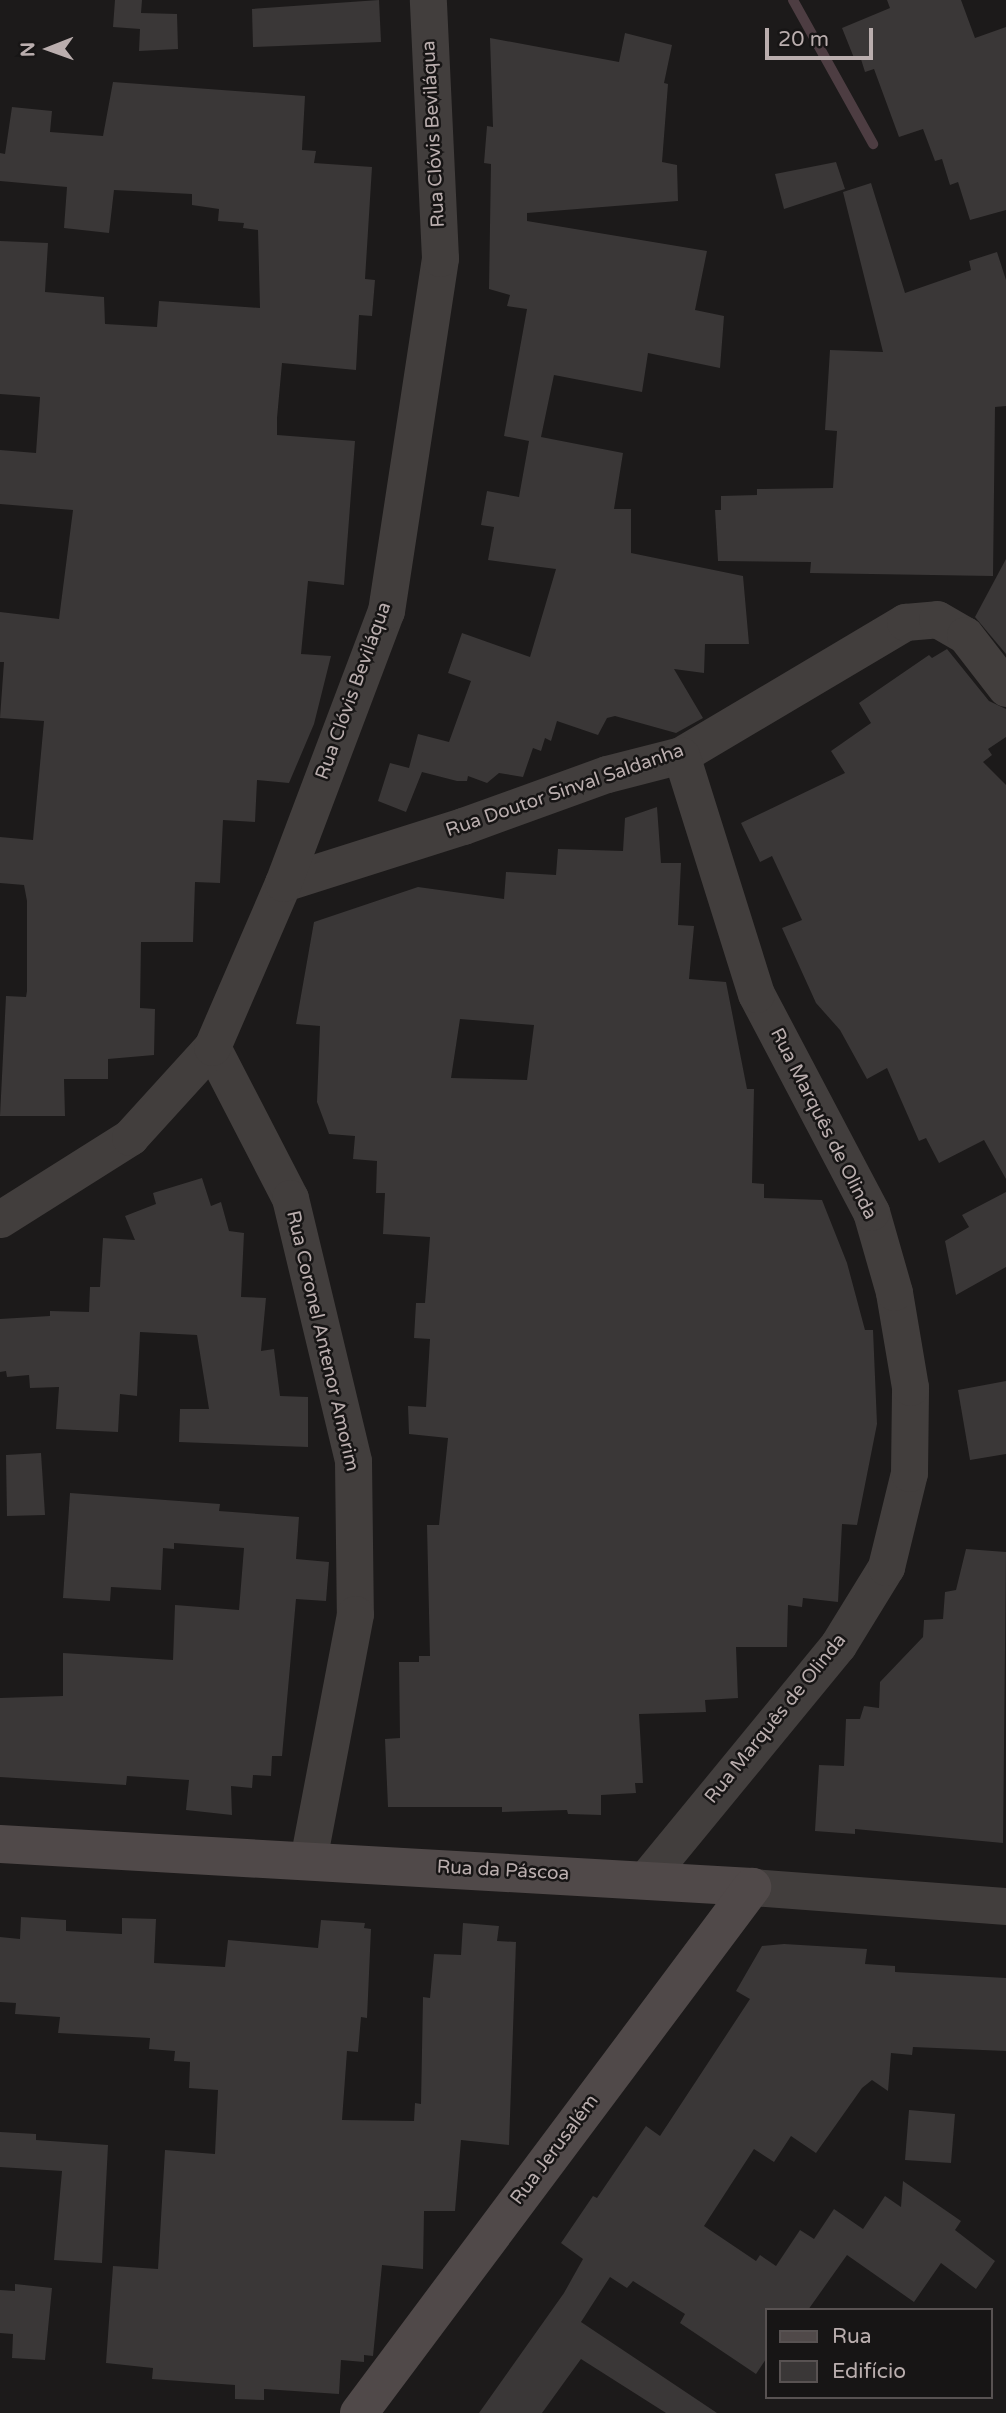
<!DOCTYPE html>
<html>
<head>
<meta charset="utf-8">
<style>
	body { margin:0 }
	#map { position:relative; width:1006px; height:2413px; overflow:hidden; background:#1c1a1a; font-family:"Varela Round",sans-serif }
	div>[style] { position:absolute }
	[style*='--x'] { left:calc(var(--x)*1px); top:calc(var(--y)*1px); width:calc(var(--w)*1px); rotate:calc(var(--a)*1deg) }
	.stream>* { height:10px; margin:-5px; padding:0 5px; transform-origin:5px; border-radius:5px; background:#4d3d42 }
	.building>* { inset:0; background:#3a3737 }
	.street>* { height:37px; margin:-18.5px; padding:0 18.5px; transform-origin:18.5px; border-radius:18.5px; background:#423e3d }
	.secondary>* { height:38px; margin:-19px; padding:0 19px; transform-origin:19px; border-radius:19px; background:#504949 }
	span { translate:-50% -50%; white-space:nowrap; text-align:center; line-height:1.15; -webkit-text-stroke:5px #171515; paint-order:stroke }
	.street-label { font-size:19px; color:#baaeae }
	.legend { position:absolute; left:765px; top:2308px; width:228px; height:91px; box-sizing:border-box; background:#171515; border:2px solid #585252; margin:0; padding:9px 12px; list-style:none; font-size:21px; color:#baaeae }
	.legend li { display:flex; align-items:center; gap:14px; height:35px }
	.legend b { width:35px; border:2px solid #585252 }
	.north { position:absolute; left:14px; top:14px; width:70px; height:70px; -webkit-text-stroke:5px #171515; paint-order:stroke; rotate:269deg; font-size:19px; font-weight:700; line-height:28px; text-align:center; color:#baaeae }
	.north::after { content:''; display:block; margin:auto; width:24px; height:32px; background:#baaeae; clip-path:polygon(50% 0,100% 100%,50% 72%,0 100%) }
	.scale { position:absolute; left:765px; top:28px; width:108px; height:32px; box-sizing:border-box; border:4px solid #baaeae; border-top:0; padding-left:9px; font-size:21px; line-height:24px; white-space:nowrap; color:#baaeae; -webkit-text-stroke:5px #171515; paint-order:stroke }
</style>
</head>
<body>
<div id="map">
	<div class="stream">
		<div style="--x:793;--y:0;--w:165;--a:60.9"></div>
	</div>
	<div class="building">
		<div style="clip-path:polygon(115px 0,142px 0,141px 13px,177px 14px,178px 49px,139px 51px,140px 29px,113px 27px)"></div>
		<div style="clip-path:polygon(379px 0,381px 42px,253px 47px,252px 9px)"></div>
		<div style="clip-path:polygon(887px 0,961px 0,975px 38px,1006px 27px,1006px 210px,970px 220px,958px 182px,950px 185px,942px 159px,935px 161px,923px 129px,899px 137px,874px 69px,865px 72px,860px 56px,854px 58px,842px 28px,890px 8px)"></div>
		<div style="clip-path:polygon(625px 33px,672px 45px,664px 83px,668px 84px,662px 162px,677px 165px,678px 201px,527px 213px,527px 221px,707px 251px,695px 310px,724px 316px,720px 368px,648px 353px,642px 392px,554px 375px,541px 437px,623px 453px,614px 509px,631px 509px,631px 553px,743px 576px,749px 644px,705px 644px,704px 673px,674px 669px,703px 718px,676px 733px,615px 716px,607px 718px,598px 735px,557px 721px,551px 741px,545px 738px,541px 751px,533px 748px,523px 777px,499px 773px,487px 783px,468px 776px,467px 781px,457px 781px,422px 772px,406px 812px,378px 801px,390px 763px,409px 768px,418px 734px,449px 742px,471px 681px,448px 673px,462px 633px,530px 657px,556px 569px,488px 560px,494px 527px,481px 525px,487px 491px,519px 497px,529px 441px,504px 436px,527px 309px,507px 306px,510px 295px,489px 289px,491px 164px,484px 163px,487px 126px,493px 127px,490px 38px,619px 62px)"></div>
		<div style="clip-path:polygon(113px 82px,305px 96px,302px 150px,316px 151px,314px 163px,372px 167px,365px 279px,375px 280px,372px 316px,359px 315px,356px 370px,282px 363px,277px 418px,277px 435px,355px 441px,344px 585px,308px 581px,301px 654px,331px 656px,314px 724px,289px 783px,257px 780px,255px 822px,223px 820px,220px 883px,195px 882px,193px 942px,141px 942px,140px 1008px,155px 1009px,154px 1055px,108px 1059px,108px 1079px,64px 1079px,65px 1116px,0 1116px,6px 996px,26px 997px,27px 991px,27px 901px,24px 885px,0 883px,0 837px,33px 840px,44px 721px,0 718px,4px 662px,0 662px,0 612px,59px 619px,73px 510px,0 504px,0 450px,36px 453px,40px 397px,0 394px,0 241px,48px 243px,45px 292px,104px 297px,105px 324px,157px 327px,159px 301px,260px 308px,258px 230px,243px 228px,244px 223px,218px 221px,219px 209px,192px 205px,192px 194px,114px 190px,109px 233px,64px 228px,67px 187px,0 181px,0 153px,5px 154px,12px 107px,52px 111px,50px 132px,103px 136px)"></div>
		<div style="clip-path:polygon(836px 162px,845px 189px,784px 209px,775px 174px)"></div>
		<div style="clip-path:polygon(871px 183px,905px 293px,971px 270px,969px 261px,997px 252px,1006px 280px,1006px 406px,995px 407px,993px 576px,810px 573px,811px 562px,718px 561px,715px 510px,721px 510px,721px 496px,757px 495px,757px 489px,833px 488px,837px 431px,825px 430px,830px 350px,883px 352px,843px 192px)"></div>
		<div style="clip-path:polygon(1006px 559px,1006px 654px,975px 617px)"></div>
		<div style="clip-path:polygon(947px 649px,989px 701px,1006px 709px,1006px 737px,988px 749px,992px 755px,983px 762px,1006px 785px,1006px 1179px,984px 1140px,939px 1163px,926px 1138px,919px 1141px,887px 1068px,867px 1079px,840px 1030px,816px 1003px,782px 928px,802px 920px,772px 856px,760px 862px,741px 823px,845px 773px,831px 751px,871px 723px,859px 703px,929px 655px,932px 658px)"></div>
		<div style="clip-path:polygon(evenodd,657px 807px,661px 863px,681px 863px,678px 925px,694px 926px,689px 979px,726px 982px,747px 1089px,754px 1089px,752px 1183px,764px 1184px,764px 1198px,822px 1200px,847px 1263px,865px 1330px,873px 1330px,877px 1424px,857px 1525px,842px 1524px,838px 1602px,803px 1598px,802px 1607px,788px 1605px,787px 1647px,736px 1647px,738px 1698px,705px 1700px,706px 1712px,639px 1714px,643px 1783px,635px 1783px,636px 1793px,601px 1795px,601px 1815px,568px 1814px,567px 1810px,502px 1812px,502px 1807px,388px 1807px,385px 1739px,400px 1738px,399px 1662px,419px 1662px,419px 1656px,430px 1656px,427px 1525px,439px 1525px,448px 1438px,409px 1434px,408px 1406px,426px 1407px,430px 1339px,414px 1338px,416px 1303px,425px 1303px,430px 1237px,383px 1234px,385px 1193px,376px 1193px,377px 1161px,353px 1159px,355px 1136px,329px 1134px,317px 1102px,320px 1026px,296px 1024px,314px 922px,418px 887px,504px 899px,506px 872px,556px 875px,558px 849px,623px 851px,625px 818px,657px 807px,460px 1019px,534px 1025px,527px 1080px,451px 1078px,460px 1019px)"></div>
		<div style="clip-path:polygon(202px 1178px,211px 1206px,221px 1202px,229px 1231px,244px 1233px,241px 1297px,266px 1298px,261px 1351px,274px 1349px,280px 1396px,308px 1397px,308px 1447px,179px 1442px,180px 1409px,209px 1409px,197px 1335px,140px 1332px,137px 1396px,120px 1394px,118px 1432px,56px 1429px,59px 1387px,30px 1388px,29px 1375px,7px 1377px,6px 1371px,0 1372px,0 1319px,50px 1316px,50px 1311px,89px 1312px,90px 1287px,100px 1287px,103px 1238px,135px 1240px,125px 1216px,156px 1204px,153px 1193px)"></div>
		<div style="clip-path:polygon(1006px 1192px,1006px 1267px,956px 1295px,945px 1241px,969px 1227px,962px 1215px)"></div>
		<div style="clip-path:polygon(1006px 1381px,1006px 1454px,970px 1460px,958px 1390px)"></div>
		<div style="clip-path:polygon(41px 1453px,45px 1515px,7px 1516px,6px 1455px)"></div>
		<div style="clip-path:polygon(70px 1493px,220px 1504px,219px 1511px,299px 1517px,296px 1559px,329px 1562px,326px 1601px,296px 1599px,282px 1756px,272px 1756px,271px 1776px,253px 1775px,252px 1788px,231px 1786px,232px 1815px,186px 1810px,189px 1780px,127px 1776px,126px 1785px,0 1777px,0 1698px,63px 1696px,63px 1653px,173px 1660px,175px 1605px,239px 1610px,244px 1548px,174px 1543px,174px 1549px,163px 1548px,161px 1590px,111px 1587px,110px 1601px,63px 1598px)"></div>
		<div style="clip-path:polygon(966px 1549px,1006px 1552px,1003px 1843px,855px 1829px,855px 1834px,815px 1831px,819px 1765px,844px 1766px,846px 1719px,860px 1719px,864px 1706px,879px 1708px,880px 1682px,923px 1637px,924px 1620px,943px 1619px,945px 1592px,956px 1590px)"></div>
		<div style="clip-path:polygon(21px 1917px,66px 1920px,66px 1931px,122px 1934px,122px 1918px,156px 1919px,154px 1963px,225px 1967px,228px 1940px,318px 1948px,321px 1920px,365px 1923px,364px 1928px,371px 1929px,367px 2018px,361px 2017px,358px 2052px,347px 2051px,342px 2120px,414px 2121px,415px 2103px,421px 2104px,423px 1997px,430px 1998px,434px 1954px,461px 1955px,463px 1923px,499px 1926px,497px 1941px,516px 1942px,509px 2145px,461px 2140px,455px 2211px,424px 2211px,423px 2269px,382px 2265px,373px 2356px,364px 2355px,364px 2362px,341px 2360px,339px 2394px,264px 2389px,264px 2400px,235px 2399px,235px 2385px,152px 2379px,153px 2368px,106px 2363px,113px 2266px,158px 2269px,165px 2150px,215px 2154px,218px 2090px,189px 2088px,190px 2062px,174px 2061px,175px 2051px,149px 2049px,150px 2038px,58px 2033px,60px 2017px,15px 2014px,16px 2003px,0 2002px,0 1937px,20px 1939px)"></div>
		<div style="clip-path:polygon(784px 1944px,867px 1949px,865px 1964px,895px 1966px,895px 1972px,1006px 1978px,1006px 2051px,913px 2047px,912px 2055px,891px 2053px,888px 2091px,872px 2080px,862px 2088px,816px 2153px,791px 2136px,774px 2162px,754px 2149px,704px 2226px,756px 2261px,760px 2255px,776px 2266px,800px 2230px,814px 2239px,834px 2209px,863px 2229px,885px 2196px,901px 2207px,903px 2181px,961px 2221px,955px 2230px,995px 2261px,976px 2289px,941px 2263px,914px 2302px,847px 2255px,808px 2310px,766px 2310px,766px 2359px,756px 2374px,680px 2323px,685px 2314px,633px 2281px,627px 2288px,610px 2277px,581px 2322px,717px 2413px,666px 2413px,581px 2359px,542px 2413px,479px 2413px,564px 2293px,583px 2259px,561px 2243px,593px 2196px,597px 2198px,646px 2126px,660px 2136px,750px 1999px,736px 1991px,762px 1946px)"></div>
		<div style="clip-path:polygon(909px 2110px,955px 2114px,951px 2163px,905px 2160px)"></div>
		<div style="clip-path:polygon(0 2132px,36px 2134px,36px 2140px,108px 2145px,102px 2263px,54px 2260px,62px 2171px,0 2167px)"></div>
		<div style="clip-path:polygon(15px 2284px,52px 2288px,45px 2360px,12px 2358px,13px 2334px,0 2333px,0 2290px,15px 2291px)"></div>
	</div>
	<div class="street">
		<div style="--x:283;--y:883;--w:189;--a:-17.6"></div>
		<div style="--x:463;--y:826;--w:153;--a:-19.9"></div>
		<div style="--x:607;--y:774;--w:76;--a:-14.4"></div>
		<div style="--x:681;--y:755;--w:261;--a:-30.7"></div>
		<div style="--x:905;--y:622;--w:32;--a:-5"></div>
		<div style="--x:937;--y:619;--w:32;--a:30"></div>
		<div style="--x:965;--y:635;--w:67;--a:52.3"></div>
		<div style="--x:212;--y:1047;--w:170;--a:62.7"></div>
		<div style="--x:290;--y:1198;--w:270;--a:76.5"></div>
		<div style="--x:353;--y:1461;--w:153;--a:89.3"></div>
		<div style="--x:355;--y:1614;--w:250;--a:100.8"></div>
		<div style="--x:0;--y:1219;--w:154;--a:-32.2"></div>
		<div style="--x:130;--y:1137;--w:122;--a:-47.7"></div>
		<div style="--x:212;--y:1047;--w:179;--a:-66.6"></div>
		<div style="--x:283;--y:883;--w:291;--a:-69.3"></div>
		<div style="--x:386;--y:611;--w:357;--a:-81.3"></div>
		<div style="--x:440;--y:258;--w:258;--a:-92.7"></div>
		<div style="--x:645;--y:1880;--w:304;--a:-50.6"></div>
		<div style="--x:838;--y:1645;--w:92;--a:-58.4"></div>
		<div style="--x:886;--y:1567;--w:97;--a:-76.3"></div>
		<div style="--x:909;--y:1473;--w:86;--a:-89.3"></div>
		<div style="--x:910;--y:1387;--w:96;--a:-99.6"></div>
		<div style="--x:894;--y:1292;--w:83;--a:-106"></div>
		<div style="--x:871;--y:1212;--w:246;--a:-117.8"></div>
		<div style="--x:756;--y:994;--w:250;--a:-107.4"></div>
		<div style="--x:752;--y:1887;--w:255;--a:4.3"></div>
	</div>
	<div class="secondary">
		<div style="--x:0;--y:1844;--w:753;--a:3.27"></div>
		<div style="--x:359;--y:2413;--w:657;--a:-53.23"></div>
	</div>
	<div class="street-label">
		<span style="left:434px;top:134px;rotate:-93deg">Rua Clóvis Beviláqua</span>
		<span style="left:354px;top:691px;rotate:-70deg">Rua Clóvis Beviláqua</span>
		<span style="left:565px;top:791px;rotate:-19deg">Rua Doutor Sinval Saldanha</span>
		<span style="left:823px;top:1124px;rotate:63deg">Rua Marquês de Olinda</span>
		<span style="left:322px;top:1341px;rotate:77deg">Rua Coronel Antenor Amorim</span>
		<span style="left:776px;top:1719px;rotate:-51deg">Rua Marquês de Olinda</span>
		<span style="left:503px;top:1871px;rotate:3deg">Rua da Páscoa</span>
		<span style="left:555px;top:2150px;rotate:-53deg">Rua Jerusalém</span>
	</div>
	<ul class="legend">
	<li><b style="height:9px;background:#504949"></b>Rua</li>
	<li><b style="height:19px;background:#3a3737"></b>Edifício</li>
	</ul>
	<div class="north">N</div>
	<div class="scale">20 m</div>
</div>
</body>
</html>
